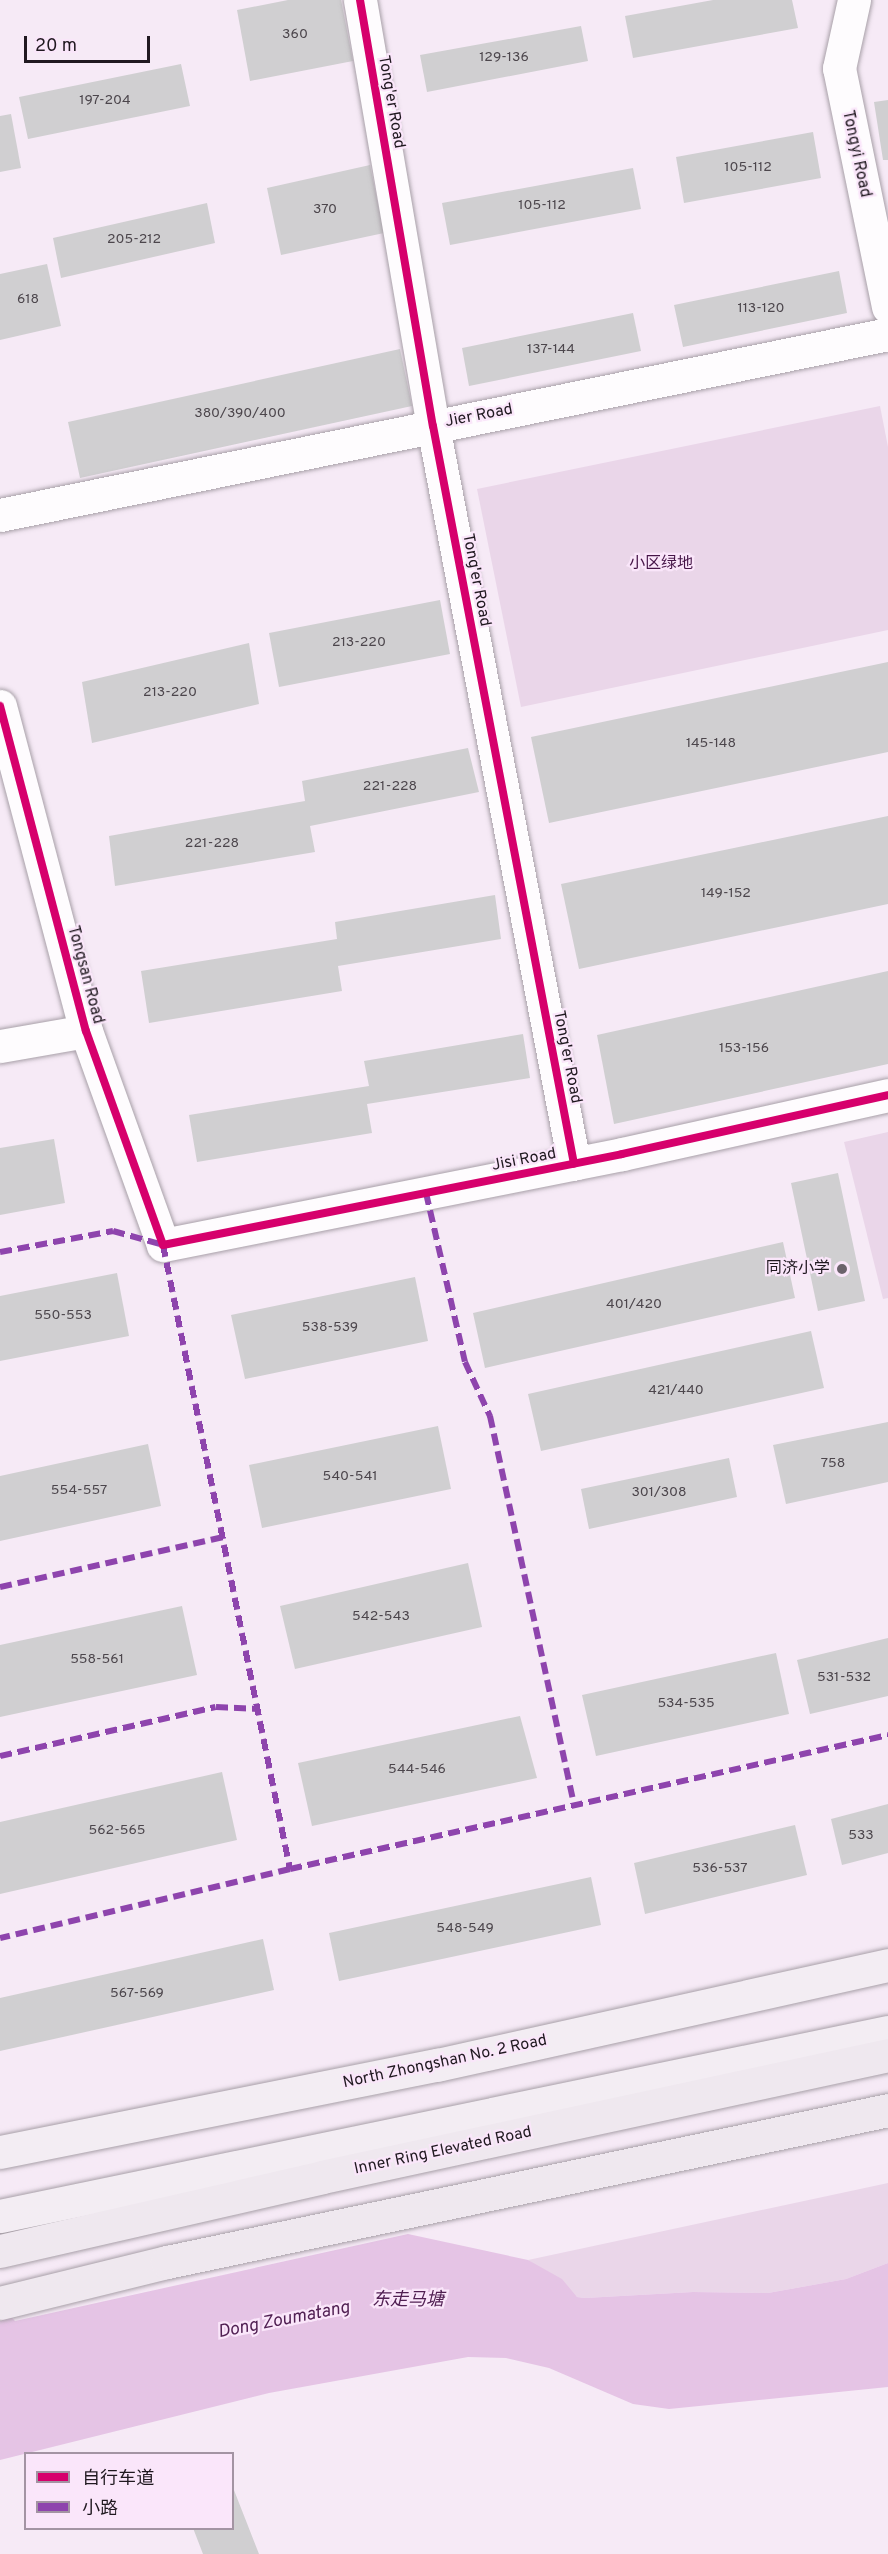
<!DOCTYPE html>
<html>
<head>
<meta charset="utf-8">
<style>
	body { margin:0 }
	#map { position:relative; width:888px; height:2554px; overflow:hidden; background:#f6eaf6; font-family:Overpass,"Noto Sans SC",sans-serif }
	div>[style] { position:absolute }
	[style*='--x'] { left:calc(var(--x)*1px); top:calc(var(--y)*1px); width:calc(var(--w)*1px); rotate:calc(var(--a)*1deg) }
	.green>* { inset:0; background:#ead6e9 }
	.water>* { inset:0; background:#e5c4e5 }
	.building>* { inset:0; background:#d0cfd1 }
	.roads { filter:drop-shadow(0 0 2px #a8a0a8) drop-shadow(0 0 2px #a8a0a8) }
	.minor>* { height:33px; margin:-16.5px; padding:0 16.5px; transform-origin:16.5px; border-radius:16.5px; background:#fefcfe }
	.primary>* { height:33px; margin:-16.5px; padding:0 16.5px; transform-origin:16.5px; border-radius:16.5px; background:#f3edf3 }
	.trunk>* { height:33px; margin:-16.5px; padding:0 16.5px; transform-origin:16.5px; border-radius:16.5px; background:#efe8ef }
	.quiet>* { height:6px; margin-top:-3px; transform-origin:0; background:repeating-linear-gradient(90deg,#8e44ad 0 12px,transparent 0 18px) }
	.cycleway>* { height:8px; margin:-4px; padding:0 4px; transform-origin:4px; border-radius:4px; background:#d6006c }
	.dots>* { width:16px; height:16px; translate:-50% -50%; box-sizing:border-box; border:3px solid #fae6fa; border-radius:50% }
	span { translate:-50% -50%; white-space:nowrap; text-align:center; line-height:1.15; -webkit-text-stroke:4.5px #fae6fa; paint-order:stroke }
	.number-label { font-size:14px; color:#4c464c }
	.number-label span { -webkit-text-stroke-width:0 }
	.street-label { font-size:16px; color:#201920 }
	.park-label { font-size:16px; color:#461548 }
	.poi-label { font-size:16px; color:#201920 }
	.right { translate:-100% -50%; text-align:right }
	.water-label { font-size:18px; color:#512053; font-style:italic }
	.legend { position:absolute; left:24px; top:2452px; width:210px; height:78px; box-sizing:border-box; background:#fae6fa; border:2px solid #a394a3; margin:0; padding:8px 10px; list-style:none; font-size:18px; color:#201920 }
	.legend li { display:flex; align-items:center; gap:12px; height:30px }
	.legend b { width:30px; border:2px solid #a394a3 }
	.scale { position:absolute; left:24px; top:36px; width:126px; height:27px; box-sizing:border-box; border:3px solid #201920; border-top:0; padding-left:8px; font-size:18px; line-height:21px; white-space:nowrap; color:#201920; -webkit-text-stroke:4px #fae6fa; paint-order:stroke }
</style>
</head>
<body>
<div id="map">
	<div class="green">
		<div style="clip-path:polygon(880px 406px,888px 447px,888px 630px,521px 707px,477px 489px)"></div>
		<div style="clip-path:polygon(888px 1132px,888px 1298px,883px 1299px,844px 1142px)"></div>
		<div style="clip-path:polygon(888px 2183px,888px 2263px,846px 2279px,768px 2293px,693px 2292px,585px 2298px,577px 2297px,528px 2260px)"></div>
	</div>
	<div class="water">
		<div style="clip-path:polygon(408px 2234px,528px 2260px,562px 2279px,577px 2297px,585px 2298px,693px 2292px,768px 2293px,846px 2279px,888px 2263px,888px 2387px,669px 2409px,633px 2404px,549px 2368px,506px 2358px,468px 2357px,269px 2393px,0 2460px,0 2305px,15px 2321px)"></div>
	</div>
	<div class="building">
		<div style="clip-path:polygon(288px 0,341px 0,353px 61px,250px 81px,237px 10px)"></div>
		<div style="clip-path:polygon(713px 0,792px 0,798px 28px,633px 58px,625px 16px)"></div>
		<div style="clip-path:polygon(581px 26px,588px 61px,427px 92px,420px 55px)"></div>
		<div style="clip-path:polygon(181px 64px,190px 106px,28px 139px,19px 97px)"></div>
		<div style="clip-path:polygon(888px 100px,888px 160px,883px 160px,874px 102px)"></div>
		<div style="clip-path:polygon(11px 114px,21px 168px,0 172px,0 116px)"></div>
		<div style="clip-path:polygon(813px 132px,821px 178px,684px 203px,676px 157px)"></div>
		<div style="clip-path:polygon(370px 165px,384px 233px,281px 255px,267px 188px)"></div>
		<div style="clip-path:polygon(633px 168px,641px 209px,450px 245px,442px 203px)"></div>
		<div style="clip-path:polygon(207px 203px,215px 243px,61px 278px,53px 238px)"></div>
		<div style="clip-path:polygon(47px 264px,61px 326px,0 340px,0 274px)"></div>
		<div style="clip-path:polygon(839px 271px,847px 313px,683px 347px,674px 305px)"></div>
		<div style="clip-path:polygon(633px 313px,641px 351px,469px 386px,462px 348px)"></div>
		<div style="clip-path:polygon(400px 349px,412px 406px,80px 478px,68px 422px)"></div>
		<div style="clip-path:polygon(440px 600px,450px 654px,279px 687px,269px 633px)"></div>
		<div style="clip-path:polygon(249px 643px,259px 704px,92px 743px,82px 682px)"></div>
		<div style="clip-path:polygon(888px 662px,888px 752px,549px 823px,531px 737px)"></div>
		<div style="clip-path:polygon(468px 748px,479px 792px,310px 826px,315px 852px,115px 886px,109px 836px,305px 801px,302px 781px)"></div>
		<div style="clip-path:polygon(888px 816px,888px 904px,579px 969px,561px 884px)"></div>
		<div style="clip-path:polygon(495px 895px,501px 939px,338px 966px,342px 991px,149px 1023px,141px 971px,337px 939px,335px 922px)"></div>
		<div style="clip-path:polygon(888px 971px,888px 1064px,614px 1124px,597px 1035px)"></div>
		<div style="clip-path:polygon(523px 1034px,530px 1078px,367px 1104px,372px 1133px,197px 1162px,189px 1115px,369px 1086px,364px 1061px)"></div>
		<div style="clip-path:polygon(54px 1139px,65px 1203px,0 1215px,0 1148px)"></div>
		<div style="clip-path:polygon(838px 1173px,865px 1301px,818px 1311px,791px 1183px)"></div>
		<div style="clip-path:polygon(783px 1242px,795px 1298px,485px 1368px,473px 1313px)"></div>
		<div style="clip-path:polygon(117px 1273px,129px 1336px,0 1361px,0 1296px)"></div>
		<div style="clip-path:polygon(415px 1277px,428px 1341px,245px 1379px,231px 1315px)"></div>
		<div style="clip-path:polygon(811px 1331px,824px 1388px,541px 1451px,528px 1394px)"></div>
		<div style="clip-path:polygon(888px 1422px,888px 1482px,786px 1504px,773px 1445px)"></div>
		<div style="clip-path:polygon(438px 1426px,451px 1489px,262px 1528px,249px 1465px)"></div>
		<div style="clip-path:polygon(148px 1444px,161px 1506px,0 1541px,0 1476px)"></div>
		<div style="clip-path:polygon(729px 1458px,737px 1497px,589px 1529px,581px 1489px)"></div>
		<div style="clip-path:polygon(468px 1563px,482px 1627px,295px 1669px,280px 1606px)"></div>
		<div style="clip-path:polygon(182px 1606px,197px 1675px,0 1717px,0 1645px)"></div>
		<div style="clip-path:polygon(888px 1638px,888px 1696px,810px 1714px,797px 1660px)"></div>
		<div style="clip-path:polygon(776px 1653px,789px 1714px,596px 1756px,582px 1695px)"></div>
		<div style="clip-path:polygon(520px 1716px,537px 1778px,312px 1826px,298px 1763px)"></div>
		<div style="clip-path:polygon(222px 1772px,237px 1840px,0 1894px,0 1822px)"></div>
		<div style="clip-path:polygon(888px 1804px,888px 1853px,842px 1865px,831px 1819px)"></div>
		<div style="clip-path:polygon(795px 1825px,807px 1875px,645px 1914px,634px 1863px)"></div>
		<div style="clip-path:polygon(591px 1877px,601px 1925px,339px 1981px,329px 1933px)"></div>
		<div style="clip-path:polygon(263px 1939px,274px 1990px,0 2051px,0 1998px)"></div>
		<div style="clip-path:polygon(232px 2485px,259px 2554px,203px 2554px,193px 2528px,232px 2528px)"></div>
	</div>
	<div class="roads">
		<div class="minor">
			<div style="--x:360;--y:0;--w:432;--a:80.3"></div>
			<div style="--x:433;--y:426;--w:751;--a:79.18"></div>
			<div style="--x:854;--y:0;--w:70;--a:102.4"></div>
			<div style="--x:839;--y:68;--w:244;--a:78.4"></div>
			<div style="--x:0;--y:515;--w:906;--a:-11.52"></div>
			<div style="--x:0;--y:706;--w:336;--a:75.2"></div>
			<div style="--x:86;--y:1031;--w:227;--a:70.2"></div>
			<div style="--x:163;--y:1245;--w:468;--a:-11.2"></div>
			<div style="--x:622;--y:1154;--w:272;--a:-12.5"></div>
			<div style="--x:0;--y:1046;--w:87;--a:-9.9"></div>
		</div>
		<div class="primary">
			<div style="--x:0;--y:2152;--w:446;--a:-11.3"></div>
			<div style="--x:437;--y:2065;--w:462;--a:-12.5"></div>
			<div style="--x:0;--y:2216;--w:907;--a:-11.71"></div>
		</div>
		<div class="trunk">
			<div style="--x:0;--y:2251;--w:330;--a:-12.9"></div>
			<div style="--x:322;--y:2177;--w:579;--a:-12.16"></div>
			<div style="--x:0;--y:2303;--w:172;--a:-13.8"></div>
			<div style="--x:167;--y:2262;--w:737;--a:-11.9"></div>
		</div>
	</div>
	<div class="quiet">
		<div style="--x:426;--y:1193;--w:173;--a:77"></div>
		<div style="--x:465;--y:1362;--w:60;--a:65.2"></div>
		<div style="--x:490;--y:1416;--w:399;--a:77.8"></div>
		<div style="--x:0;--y:1252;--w:115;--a:-10.5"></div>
		<div style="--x:113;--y:1231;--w:52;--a:15.6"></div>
		<div style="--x:163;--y:1245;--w:637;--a:78.5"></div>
		<div style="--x:290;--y:1869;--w:298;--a:166.6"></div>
		<div style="--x:0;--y:1587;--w:229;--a:-12.6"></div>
		<div style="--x:0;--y:1756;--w:221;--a:-12.8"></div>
		<div style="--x:216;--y:1707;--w:43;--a:2.7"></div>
		<div style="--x:290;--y:1869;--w:613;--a:-12.63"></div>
	</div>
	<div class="cycleway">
		<div style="--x:360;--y:0;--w:432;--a:80.3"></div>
		<div style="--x:433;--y:426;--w:751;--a:79.18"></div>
		<div style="--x:0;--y:706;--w:336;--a:75.2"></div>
		<div style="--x:86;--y:1031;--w:227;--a:70.2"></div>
		<div style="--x:163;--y:1245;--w:468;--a:-11.2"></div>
		<div style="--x:622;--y:1154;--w:272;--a:-12.5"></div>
	</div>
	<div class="dots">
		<div style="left:842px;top:1269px;background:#6b626b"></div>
	</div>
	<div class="number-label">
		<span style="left:295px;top:35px">360</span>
		<span style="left:504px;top:58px">129-136</span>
		<span style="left:105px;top:101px">197-204</span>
		<span style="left:748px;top:168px">105-112</span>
		<span style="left:542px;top:206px">105-112</span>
		<span style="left:325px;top:210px">370</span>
		<span style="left:134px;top:240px">205-212</span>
		<span style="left:28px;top:300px">618</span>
		<span style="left:761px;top:309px">113-120</span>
		<span style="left:551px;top:350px">137-144</span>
		<span style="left:240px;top:414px">380/390/400</span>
		<span style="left:359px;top:643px">213-220</span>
		<span style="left:170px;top:693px">213-220</span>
		<span style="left:711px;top:744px">145-148</span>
		<span style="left:390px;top:787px">221-228</span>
		<span style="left:212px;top:844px">221-228</span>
		<span style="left:726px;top:894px">149-152</span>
		<span style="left:744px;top:1049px">153-156</span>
		<span style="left:634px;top:1305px">401/420</span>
		<span style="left:63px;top:1316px">550-553</span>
		<span style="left:330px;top:1328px">538-539</span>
		<span style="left:676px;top:1391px">421/440</span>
		<span style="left:833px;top:1464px">758</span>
		<span style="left:350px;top:1477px">540-541</span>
		<span style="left:79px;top:1491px">554-557</span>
		<span style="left:659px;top:1493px">301/308</span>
		<span style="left:381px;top:1617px">542-543</span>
		<span style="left:97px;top:1660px">558-561</span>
		<span style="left:844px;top:1678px">531-532</span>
		<span style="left:686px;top:1704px">534-535</span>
		<span style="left:417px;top:1770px">544-546</span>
		<span style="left:117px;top:1831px">562-565</span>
		<span style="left:861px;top:1836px">533</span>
		<span style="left:720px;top:1869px">536-537</span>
		<span style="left:465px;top:1929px">548-549</span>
		<span style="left:137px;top:1994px">567-569</span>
	</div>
	<div class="street-label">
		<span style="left:391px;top:102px;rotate:80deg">Tong'er Road</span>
		<span style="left:856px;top:154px;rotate:78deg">Tongyi Road</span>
		<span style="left:479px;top:416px;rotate:-11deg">Jier Road</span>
		<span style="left:476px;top:580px;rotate:79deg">Tong'er Road</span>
		<span style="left:85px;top:975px;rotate:75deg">Tongsan Road</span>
		<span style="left:567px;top:1057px;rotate:79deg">Tong'er Road</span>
		<span style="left:524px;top:1160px;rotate:-11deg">Jisi Road</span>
		<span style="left:445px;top:2062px;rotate:-12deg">North Zhongshan No. 2 Road</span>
		<span style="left:443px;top:2151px;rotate:-12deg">Inner Ring Elevated Road</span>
	</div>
	<div class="park-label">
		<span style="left:661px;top:564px">小区绿地</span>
	</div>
	<div class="poi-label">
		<span class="right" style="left:830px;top:1269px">同济小学</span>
	</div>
	<div class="water-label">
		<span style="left:408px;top:2301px">东走马塘</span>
		<span style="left:284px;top:2321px;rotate:-11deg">Dong Zoumatang</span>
	</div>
	<ul class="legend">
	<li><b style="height:8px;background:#d6006c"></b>自行车道</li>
	<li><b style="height:8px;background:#8e44ad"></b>小路</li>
	</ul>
	<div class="scale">20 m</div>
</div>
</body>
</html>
